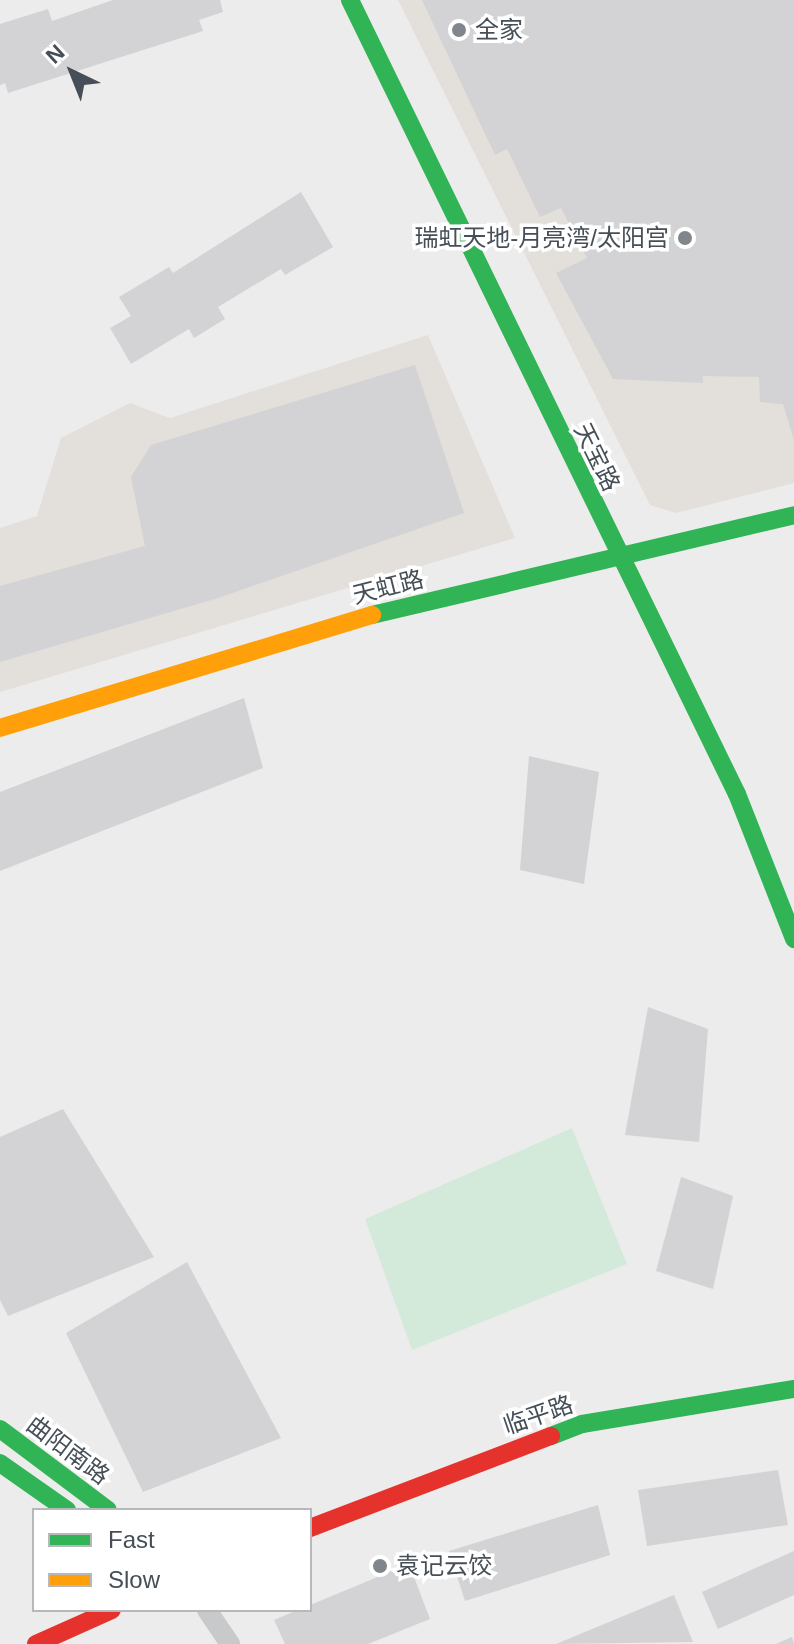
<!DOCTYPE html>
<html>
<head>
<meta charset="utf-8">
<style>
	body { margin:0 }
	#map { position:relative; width:794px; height:1644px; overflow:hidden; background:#edecec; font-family:Arial,"Noto Sans SC",sans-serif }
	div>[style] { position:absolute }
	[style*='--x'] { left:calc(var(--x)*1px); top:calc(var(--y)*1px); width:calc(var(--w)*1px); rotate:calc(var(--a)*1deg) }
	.commercial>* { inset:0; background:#e3dfda }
	.green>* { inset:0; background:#d3eada }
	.building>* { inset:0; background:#d3d3d5 }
	.street>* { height:20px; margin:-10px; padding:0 10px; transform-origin:10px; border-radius:10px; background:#c7c9cb }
	.fast>* { height:18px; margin:-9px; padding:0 9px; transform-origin:9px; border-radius:9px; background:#30b455 }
	.slow>* { height:18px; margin:-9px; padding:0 9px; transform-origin:9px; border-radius:9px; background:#ff9f0a }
	.jam>* { height:18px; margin:-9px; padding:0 9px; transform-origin:9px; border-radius:9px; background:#e5322d }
	.dots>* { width:22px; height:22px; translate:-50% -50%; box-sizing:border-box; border:4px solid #fff; border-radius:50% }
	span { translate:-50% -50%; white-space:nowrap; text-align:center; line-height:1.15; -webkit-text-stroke:7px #fff; paint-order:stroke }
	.poi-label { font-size:24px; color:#464f57 }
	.left { translate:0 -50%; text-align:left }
	.right { translate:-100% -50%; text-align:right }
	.street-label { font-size:24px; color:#464f57 }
	.legend { position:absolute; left:32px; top:1508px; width:280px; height:104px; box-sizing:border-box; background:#fff; border:2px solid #b5b9bc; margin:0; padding:10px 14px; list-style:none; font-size:24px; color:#464f57 }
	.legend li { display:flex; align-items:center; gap:16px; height:40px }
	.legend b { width:40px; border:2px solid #b5b9bc }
	.north { position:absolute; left:32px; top:32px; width:80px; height:80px; -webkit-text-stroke:6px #fff; paint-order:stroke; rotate:317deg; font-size:22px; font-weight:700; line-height:32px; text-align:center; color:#464f57 }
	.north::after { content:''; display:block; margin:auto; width:28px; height:36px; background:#464f57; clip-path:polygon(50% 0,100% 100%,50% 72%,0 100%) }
</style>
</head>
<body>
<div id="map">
	<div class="commercial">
		<div style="clip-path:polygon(398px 0,794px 0,794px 483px,676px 513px,650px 505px)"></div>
		<div style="clip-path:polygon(428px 335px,515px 538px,0 692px,0 528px,37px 516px,61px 438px,130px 403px,170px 418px)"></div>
	</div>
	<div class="green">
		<div style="clip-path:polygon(572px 1128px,627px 1264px,412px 1350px,365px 1219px)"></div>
	</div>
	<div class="building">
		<div style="clip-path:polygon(113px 0,220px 0,223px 12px,199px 20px,203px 31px,8px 93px,5px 83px,0 85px,0 24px,48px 9px,52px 21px)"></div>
		<div style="clip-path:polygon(422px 0,794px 0,794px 440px,783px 404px,760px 402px,759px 377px,703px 376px,703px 383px,613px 379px,556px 273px,587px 258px,561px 208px,540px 217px,507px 149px,495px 155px)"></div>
		<div style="clip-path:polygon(301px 192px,333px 247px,285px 275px,281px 269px,218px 307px,225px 319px,194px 338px,189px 329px,131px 364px,110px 328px,131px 316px,119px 297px,169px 267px,173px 273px)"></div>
		<div style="clip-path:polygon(415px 365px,464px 513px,218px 598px,0 662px,0 586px,145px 546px,131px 477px,151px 445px)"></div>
		<div style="clip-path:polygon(244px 698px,263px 768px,0 871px,0 792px)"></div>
		<div style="clip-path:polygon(529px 756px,599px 772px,584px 884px,520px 870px)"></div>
		<div style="clip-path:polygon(648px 1007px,708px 1029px,699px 1142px,625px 1135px)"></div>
		<div style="clip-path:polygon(63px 1109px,154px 1257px,8px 1316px,0 1300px,0 1137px)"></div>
		<div style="clip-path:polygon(681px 1177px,733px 1196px,713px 1289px,656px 1271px)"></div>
		<div style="clip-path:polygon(187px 1262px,281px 1438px,143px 1492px,66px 1333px)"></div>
		<div style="clip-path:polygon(778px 1470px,788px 1525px,647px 1546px,638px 1490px)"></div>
		<div style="clip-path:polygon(598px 1505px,610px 1555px,465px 1601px,449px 1551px)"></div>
		<div style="clip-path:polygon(794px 1551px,794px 1595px,718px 1629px,702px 1592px)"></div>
		<div style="clip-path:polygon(409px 1564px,430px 1619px,368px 1644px,285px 1644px,274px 1620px,298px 1610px,310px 1610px,310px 1605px)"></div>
		<div style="clip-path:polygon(674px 1595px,693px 1642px,556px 1644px)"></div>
		<div style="clip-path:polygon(792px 1637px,794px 1644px,776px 1644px)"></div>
	</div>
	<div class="street">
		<div style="--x:207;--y:1610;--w:41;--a:55.9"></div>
	</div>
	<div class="fast">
		<div style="--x:350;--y:0;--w:883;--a:64.02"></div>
		<div style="--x:737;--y:794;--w:156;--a:68.5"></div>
		<div style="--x:372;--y:615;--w:434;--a:-13.3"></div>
		<div style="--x:0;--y:1429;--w:135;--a:36.9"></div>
		<div style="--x:551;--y:1436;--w:33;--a:-21"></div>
		<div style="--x:582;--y:1424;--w:215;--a:-9.4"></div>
		<div style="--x:0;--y:1463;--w:82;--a:35"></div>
	</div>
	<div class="slow">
		<div style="--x:0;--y:728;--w:389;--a:-16.9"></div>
	</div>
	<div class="jam">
		<div style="--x:310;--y:1528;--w:258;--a:-20.9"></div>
		<div style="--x:36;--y:1644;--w:83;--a:-24.1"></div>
	</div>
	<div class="dots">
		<div style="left:459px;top:30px;background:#80868b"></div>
		<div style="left:685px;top:238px;background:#80868b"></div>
		<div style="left:380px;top:1566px;background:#80868b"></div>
	</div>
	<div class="poi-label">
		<span class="left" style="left:475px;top:30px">全家</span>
		<span class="right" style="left:669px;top:238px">瑞虹天地-月亮湾/太阳宫</span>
		<span class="left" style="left:396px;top:1566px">袁记云饺</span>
	</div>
	<div class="street-label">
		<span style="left:597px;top:457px;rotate:64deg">天宝路</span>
		<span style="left:388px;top:587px;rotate:-14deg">天虹路</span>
		<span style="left:538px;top:1415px;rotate:-19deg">临平路</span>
		<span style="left:68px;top:1450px;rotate:37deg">曲阳南路</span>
	</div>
	<ul class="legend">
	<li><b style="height:10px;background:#30b455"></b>Fast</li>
	<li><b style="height:10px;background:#ff9f0a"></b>Slow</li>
	</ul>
	<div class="north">N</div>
</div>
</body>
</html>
